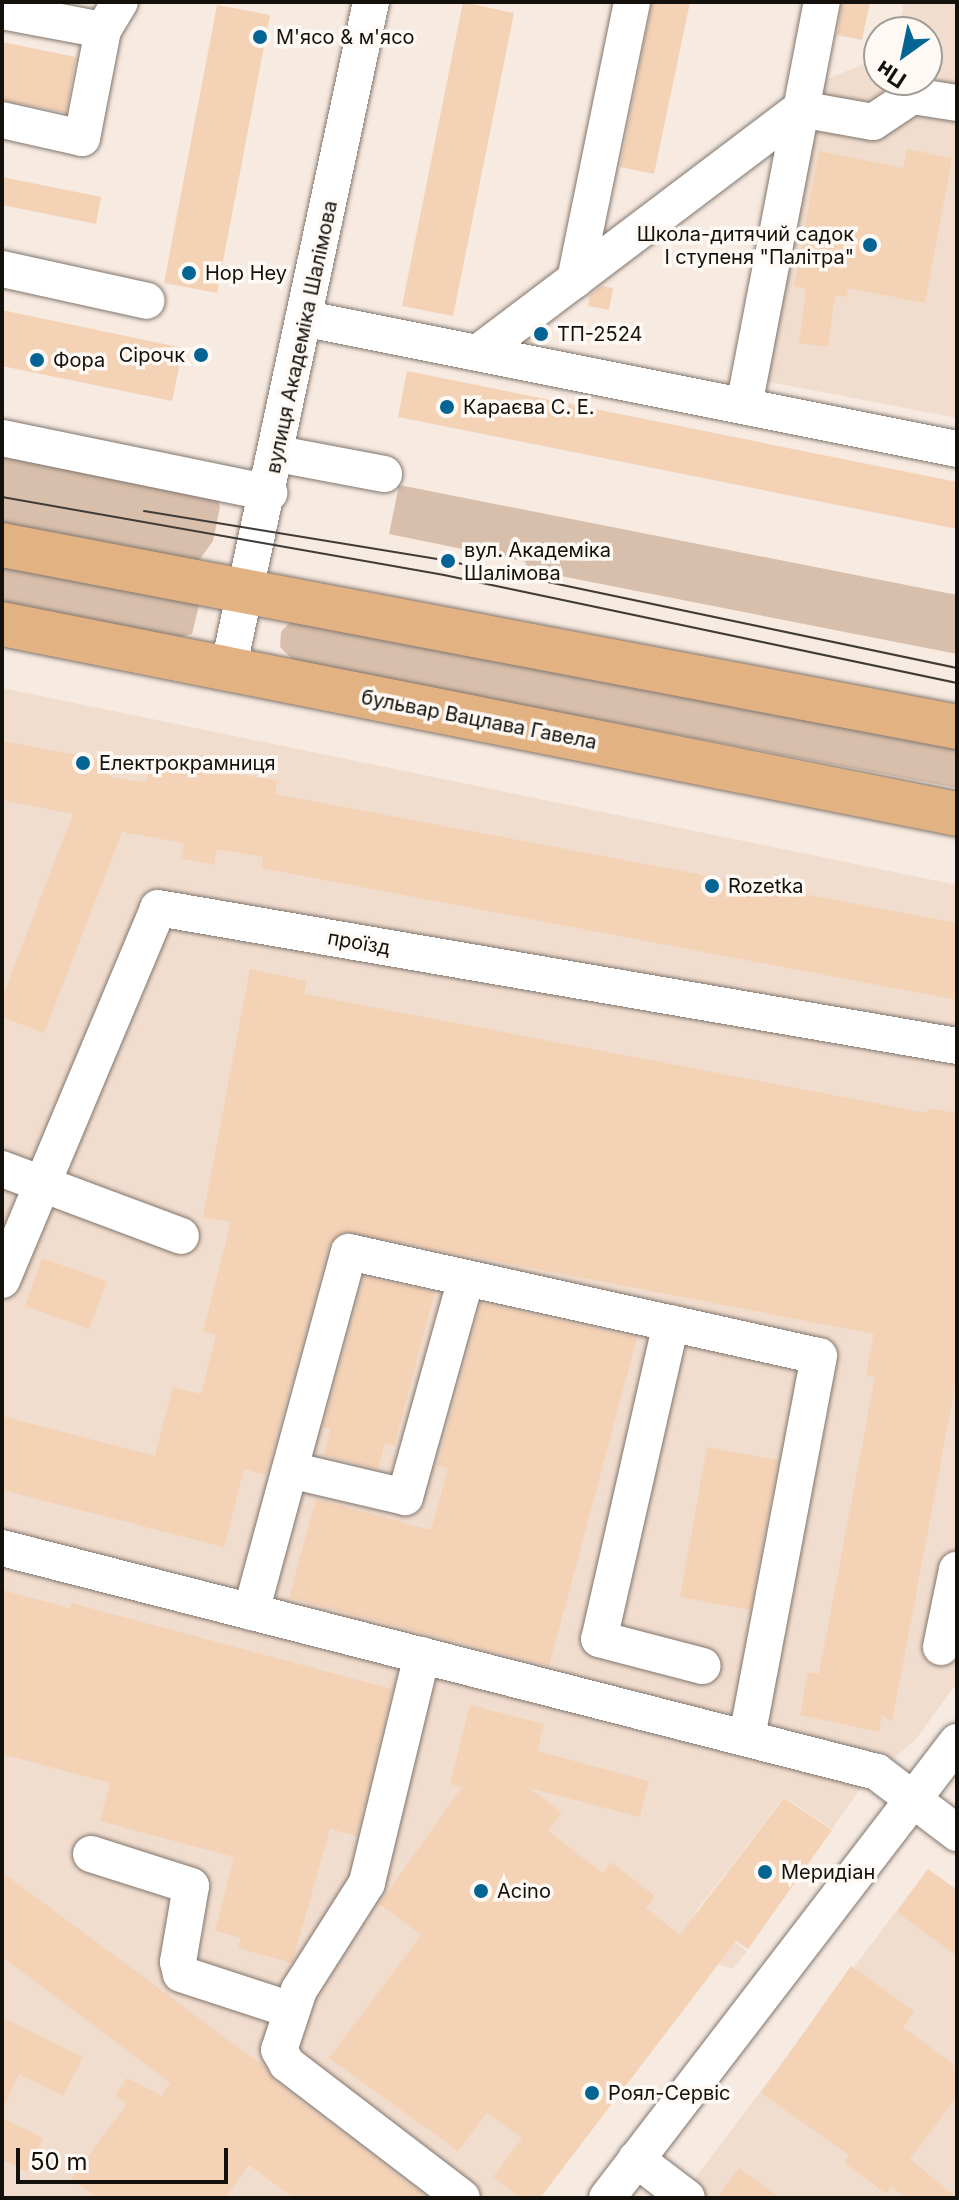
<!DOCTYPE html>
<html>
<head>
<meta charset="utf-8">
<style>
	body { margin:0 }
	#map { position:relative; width:959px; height:2200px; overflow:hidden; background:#f7eae0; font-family:Inter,sans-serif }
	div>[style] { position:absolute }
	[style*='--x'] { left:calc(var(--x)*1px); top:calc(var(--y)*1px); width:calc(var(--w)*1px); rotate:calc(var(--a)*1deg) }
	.built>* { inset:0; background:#f1ddce }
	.green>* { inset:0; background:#d8bfac }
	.building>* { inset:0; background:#f4d2b6 }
	.roads { filter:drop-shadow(0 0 2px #81766d) drop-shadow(0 0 2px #81766d) }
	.minor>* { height:36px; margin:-18px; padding:0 18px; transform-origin:18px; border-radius:18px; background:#fff }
	.major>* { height:44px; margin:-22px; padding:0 22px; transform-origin:22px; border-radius:22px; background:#e3b283 }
	.tram>* { height:2px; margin:-1px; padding:0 1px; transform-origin:1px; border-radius:1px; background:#403b36 }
	.dots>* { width:22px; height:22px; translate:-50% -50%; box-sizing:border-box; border:4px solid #fef9f5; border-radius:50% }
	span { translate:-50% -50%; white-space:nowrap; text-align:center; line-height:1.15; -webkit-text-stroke:7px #fef9f5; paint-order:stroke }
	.poi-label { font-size:20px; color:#14100c }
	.left { translate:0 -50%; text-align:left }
	.right { translate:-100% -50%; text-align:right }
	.street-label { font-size:20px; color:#14100c }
	.frame { position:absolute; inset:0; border:4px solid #14100c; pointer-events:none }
	.north { position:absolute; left:863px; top:16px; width:80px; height:80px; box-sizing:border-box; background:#fef9f5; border:2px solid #a09c98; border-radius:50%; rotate:213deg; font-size:22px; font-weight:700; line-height:32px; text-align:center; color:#14100c }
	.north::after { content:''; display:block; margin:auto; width:28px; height:36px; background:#046493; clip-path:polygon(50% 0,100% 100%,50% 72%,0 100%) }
	.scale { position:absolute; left:16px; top:2148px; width:212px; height:36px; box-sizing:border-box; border:4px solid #14100c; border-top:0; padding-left:10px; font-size:24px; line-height:28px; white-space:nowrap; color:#14100c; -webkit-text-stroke:6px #fef9f5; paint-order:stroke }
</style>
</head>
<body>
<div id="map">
	<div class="built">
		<div style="clip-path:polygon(904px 2px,957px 2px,957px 418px,759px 380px,812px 85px,879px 58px,879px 80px,927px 80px,927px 32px,898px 32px)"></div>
		<div style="clip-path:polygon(2px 688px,957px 885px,957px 1683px,916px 1739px,860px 1789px,832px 1829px,784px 1797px,695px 1913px,747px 1951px,733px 1969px,718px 1964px,540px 2198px,2px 2198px)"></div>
		<div style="clip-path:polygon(928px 1869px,957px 1890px,957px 2198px,680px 2198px)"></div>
	</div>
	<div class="green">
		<div style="clip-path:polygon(2px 448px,214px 489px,220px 507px,213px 541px,197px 563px,2px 526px)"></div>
		<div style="clip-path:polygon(399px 485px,957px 595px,957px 654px,525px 569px,526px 562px,389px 534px)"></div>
		<div style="clip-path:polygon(2px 560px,188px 595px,199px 605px,192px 634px,178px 638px,2px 606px)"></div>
		<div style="clip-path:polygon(290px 622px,957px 737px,957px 788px,295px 662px,280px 647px,281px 632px)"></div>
	</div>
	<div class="building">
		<div style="clip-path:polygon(463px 2px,514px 13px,453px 316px,402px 306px)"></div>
		<div style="clip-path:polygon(652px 2px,690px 2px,654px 174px,620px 167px)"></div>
		<div style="clip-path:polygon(842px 2px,870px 2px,862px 40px,837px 35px)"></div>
		<div style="clip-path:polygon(217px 5px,270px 15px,217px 293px,164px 283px)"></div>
		<div style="clip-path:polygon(2px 42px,76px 57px,66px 113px,2px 100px)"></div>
		<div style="clip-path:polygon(907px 149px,952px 158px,925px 303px,848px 288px,847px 297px,835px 295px,828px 347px,799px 343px,806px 289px,794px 286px,819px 151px,903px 168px)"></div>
		<div style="clip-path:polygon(2px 177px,101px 197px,96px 224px,2px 205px)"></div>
		<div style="clip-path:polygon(601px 286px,613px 288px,609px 310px,588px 306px,590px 295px)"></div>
		<div style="clip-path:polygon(2px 310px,183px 348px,172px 401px,2px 366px)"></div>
		<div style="clip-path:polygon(407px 371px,957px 482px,957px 529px,398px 417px)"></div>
		<div style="clip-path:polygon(2px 741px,98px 759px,110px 777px,146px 783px,151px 758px,277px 781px,275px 794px,957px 923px,957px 1000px,261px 868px,263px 857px,217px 849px,214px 865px,181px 858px,184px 843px,122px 832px,44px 1033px,2px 1017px,2px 998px,73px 814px,2px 800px)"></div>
		<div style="clip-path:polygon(250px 969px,307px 981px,304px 994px,927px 1113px,928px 1108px,957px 1113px,957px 1376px,892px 1722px,882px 1715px,879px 1732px,800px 1715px,808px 1672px,819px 1674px,875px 1377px,866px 1375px,874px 1334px,344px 1232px,329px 1246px,266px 1475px,244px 1469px,224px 1547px,2px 1490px,2px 1416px,155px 1456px,173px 1387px,201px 1394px,216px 1335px,203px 1332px,231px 1222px,203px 1217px)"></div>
		<div style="clip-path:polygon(42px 1258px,107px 1281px,89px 1329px,25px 1306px)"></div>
		<div style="clip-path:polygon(364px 1277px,435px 1292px,394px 1446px,385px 1443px,378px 1469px,324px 1455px,330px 1429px,323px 1427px)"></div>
		<div style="clip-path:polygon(481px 1303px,637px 1338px,549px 1666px,289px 1598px,316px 1499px,431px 1530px,448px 1468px,437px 1466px)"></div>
		<div style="clip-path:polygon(707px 1447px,778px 1460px,750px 1610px,680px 1597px)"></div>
		<div style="clip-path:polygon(2px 1590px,70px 1608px,71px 1603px,392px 1689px,357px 1836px,330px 1829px,292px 1963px,238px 1948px,241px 1938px,215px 1931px,234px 1857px,100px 1821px,110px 1783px,2px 1754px)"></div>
		<div style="clip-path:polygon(470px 1705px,544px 1724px,537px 1751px,649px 1781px,640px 1817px,529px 1788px,562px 1813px,548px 1831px,603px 1873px,611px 1862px,655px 1896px,646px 1908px,680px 1935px,784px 1798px,832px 1830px,748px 1949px,736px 1941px,540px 2198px,520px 2198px,493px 2177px,522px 2138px,487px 2113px,458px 2151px,329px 2058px,421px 1935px,379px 1904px,462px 1787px,450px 1784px)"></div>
		<div style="clip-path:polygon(928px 1869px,957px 1890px,957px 1956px,897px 1912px)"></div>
		<div style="clip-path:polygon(2px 1872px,265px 2067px,274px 2081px,427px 2198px,294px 2198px,249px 2165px,225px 2198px,97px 2198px,71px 2179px,127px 2104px,115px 2095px,127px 2078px,162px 2096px,170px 2083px,2px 1957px)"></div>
		<div style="clip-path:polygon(851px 1966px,914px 2011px,903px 2027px,957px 2067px,957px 2097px,910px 2159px,957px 2198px,907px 2198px,892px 2187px,886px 2194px,844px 2162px,849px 2155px,761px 2093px)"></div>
		<div style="clip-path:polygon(2px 2017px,83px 2057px,63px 2096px,19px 2074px,2px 2110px)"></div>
		<div style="clip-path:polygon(2px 2118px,43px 2138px,27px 2172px,2px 2160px)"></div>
		<div style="clip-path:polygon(739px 2168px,780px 2198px,717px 2198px)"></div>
	</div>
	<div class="roads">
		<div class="minor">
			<div style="--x:2;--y:11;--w:103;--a:10.7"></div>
			<div style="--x:2;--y:120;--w:82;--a:12.7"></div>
			<div style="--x:82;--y:138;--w:110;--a:-79"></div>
			<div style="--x:103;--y:30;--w:33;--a:-59"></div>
			<div style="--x:2;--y:269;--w:148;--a:12.4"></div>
			<div style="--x:575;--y:280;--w:284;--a:-78.4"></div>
			<div style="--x:307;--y:319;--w:663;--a:11.31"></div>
			<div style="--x:479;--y:352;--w:403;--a:-37.1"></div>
			<div style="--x:800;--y:109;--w:74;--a:10.1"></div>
			<div style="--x:873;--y:122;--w:47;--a:-33.7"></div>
			<div style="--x:912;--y:96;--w:46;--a:8.8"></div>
			<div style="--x:744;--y:406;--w:411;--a:-79.1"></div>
			<div style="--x:2;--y:438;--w:273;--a:11.6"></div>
			<div style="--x:278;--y:454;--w:108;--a:10.7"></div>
			<div style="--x:228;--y:670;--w:683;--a:-77.92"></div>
			<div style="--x:2;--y:1169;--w:191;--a:20.5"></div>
			<div style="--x:2;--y:1280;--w:403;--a:-67.2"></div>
			<div style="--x:158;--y:908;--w:811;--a:9.8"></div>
			<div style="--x:671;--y:1323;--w:324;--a:102.8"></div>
			<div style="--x:599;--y:1639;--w:107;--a:14.6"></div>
			<div style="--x:290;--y:1470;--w:118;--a:13.2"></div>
			<div style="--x:405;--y:1497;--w:227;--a:-74.4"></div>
			<div style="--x:2;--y:1548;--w:903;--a:14.36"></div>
			<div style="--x:877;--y:1772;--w:101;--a:37.3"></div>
			<div style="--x:251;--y:1612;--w:373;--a:-74.8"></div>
			<div style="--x:349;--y:1252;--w:481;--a:12.5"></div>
			<div style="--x:819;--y:1356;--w:389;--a:100.7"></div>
			<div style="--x:941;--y:1647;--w:79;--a:-78.3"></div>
			<div style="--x:422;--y:1655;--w:235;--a:103.6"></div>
			<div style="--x:367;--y:1883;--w:127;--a:122.4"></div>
			<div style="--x:299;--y:1990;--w:63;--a:108.4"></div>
			<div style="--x:279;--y:2050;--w:16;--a:60"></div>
			<div style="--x:287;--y:2064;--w:220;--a:37.4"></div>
			<div style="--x:91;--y:1854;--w:105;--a:17.7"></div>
			<div style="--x:191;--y:1886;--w:77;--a:99.7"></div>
			<div style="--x:178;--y:1962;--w:12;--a:76"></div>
			<div style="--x:181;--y:1974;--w:116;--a:18.1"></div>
			<div style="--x:636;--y:2159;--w:64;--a:37.4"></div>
			<div style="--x:607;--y:2198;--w:575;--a:-52.49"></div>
		</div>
		<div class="major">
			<div style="--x:2;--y:545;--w:972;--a:10.79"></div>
			<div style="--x:2;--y:624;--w:974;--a:11.25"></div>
		</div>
	</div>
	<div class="tram">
		<div style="--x:2;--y:497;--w:449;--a:10"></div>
		<div style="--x:444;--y:575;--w:524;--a:11.89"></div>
		<div style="--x:144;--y:511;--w:308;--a:9.3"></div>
		<div style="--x:448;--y:561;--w:520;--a:11.87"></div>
	</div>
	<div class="dots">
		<div style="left:260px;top:37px;background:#046493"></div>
		<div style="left:870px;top:245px;background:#046493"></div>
		<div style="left:189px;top:273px;background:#046493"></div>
		<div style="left:541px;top:334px;background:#046493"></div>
		<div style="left:201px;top:355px;background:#046493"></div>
		<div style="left:37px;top:360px;background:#046493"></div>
		<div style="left:447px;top:407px;background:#046493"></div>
		<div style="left:448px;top:561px;background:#046493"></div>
		<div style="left:83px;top:763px;background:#046493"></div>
		<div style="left:712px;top:886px;background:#046493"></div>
		<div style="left:765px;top:1872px;background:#046493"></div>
		<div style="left:481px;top:1891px;background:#046493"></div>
		<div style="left:592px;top:2093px;background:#046493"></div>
	</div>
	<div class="poi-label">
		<span class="left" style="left:276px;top:37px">М'ясо &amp; м'ясо</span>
		<span class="right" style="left:854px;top:246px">Школа-дитячий садок<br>І ступеня "Палітра"</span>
		<span class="left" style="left:205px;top:273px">Hop Hey</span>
		<span class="left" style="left:557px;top:334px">ТП-2524</span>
		<span class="right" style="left:185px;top:355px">Сірочк</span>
		<span class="left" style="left:53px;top:360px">Фора</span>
		<span class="left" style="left:463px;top:407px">Караєва С. Е.</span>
		<span class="left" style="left:464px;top:562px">вул. Академіка<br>Шалімова</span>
		<span class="left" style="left:99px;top:763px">Електрокрамниця</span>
		<span class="left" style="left:728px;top:886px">Rozetka</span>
		<span class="left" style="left:781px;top:1872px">Меридіан</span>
		<span class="left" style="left:497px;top:1891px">Acino</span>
		<span class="left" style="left:608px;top:2093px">Роял-Сервіс</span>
	</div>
	<div class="street-label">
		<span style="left:302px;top:337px;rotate:-78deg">вулиця Академіка Шалімова</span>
		<span style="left:479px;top:720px;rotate:11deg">бульвар Вацлава Гавела</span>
		<span style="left:359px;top:943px;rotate:10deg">проїзд</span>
	</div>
	<div class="frame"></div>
	<div class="north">Пн</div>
	<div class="scale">50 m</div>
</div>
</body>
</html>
